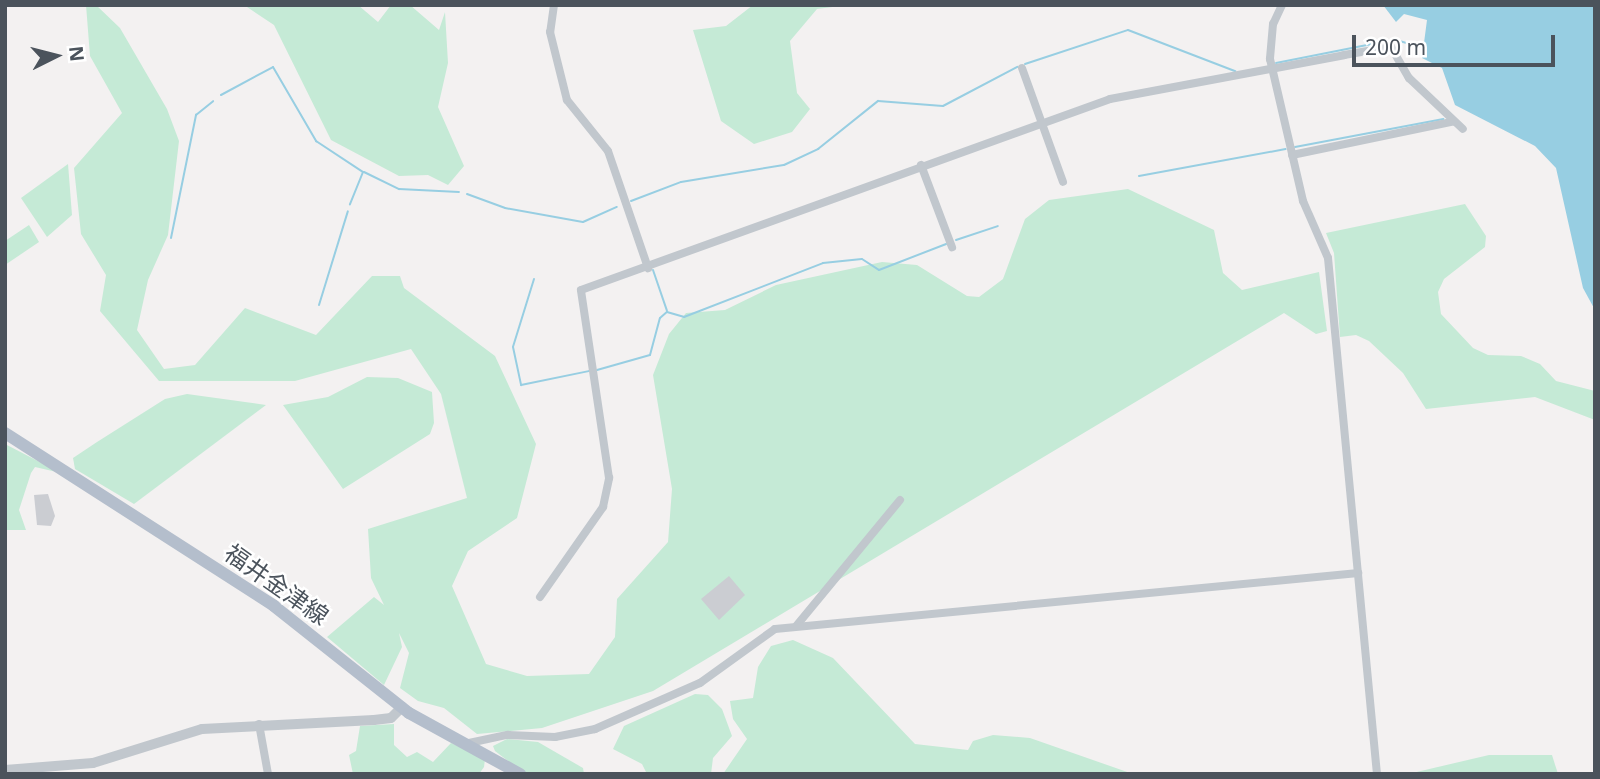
<!DOCTYPE html>
<html>
<head>
<meta charset="utf-8">
<style>
	body { margin:0 }
	#map { position:relative; width:1600px; height:779px; overflow:hidden; background:#f3f1f1; font-family:"Noto Sans","Noto Sans JP",sans-serif }
	div>[style] { position:absolute }
	[style*='--x'] { left:calc(var(--x)*1px); top:calc(var(--y)*1px); width:calc(var(--w)*1px); rotate:calc(var(--a)*1deg) }
	.green>* { inset:0; background:#c5ead6 }
	.water>* { inset:0; background:#97cee2 }
	.stream>* { height:2px; margin:-1px; padding:0 1px; transform-origin:1px; border-radius:1px; background:#97cee2 }
	.building>* { inset:0; background:#cbcdd2 }
	.minor>* { height:8px; margin:-4px; padding:0 4px; transform-origin:4px; border-radius:4px; background:#c1c7cd }
	.tertiary>* { height:10px; margin:-5px; padding:0 5px; transform-origin:5px; border-radius:5px; background:#c1c7cd }
	.primary>* { height:12px; margin:-6px; padding:0 6px; transform-origin:6px; border-radius:6px; background:#b4becc }
	span { translate:-50% -50%; white-space:nowrap; text-align:center; line-height:1.15; -webkit-text-stroke:5px #fff; paint-order:stroke }
	.street-label { font-size:24px; color:#4b535c }
	.frame { position:absolute; inset:0; border:7px solid #4b535c; pointer-events:none }
	.north { position:absolute; left:21px; top:21px; width:70px; height:70px; -webkit-text-stroke:5px #fff; paint-order:stroke; rotate:84deg; font-size:19px; font-weight:700; line-height:28px; text-align:center; color:#4b535c }
	.north::after { content:''; display:block; margin:auto; width:24px; height:32px; background:#4b535c; clip-path:polygon(50% 0,100% 100%,50% 72%,0 100%) }
	.scale { position:absolute; left:1352px; top:35px; width:203px; height:32px; box-sizing:border-box; border:4px solid #4b535c; border-top:0; padding-left:9px; font-size:21px; line-height:24px; white-space:nowrap; color:#4b535c; -webkit-text-stroke:5px #fff; paint-order:stroke }
</style>
</head>
<body>
<div id="map">
	<div class="green">
		<div style="clip-path:polygon(86px 5px,96px 5px,120px 28px,167px 109px,179px 141px,168px 235px,148px 280px,137px 330px,164px 369px,195px 365px,245px 308px,316px 335px,372px 276px,400px 276px,404px 288px,495px 356px,536px 444px,517px 518px,468px 551px,452px 586px,486px 664px,527px 676px,589px 674px,615px 637px,617px 599px,668px 542px,672px 489px,653px 375px,669px 334px,686px 313px,725px 310px,776px 285px,882px 262px,917px 265px,967px 296px,979px 297px,1003px 279px,1025px 219px,1049px 200px,1128px 189px,1214px 230px,1223px 273px,1242px 290px,1319px 272px,1327px 331px,1316px 334px,1284px 313px,653px 691px,542px 728px,477px 734px,444px 708px,418px 701px,400px 688px,409px 653px,399px 633px,402px 647px,384px 685px,327px 637px,374px 597px,384px 605px,371px 578px,368px 529px,467px 498px,441px 394px,411px 349px,295px 381px,159px 381px,100px 311px,106px 275px,81px 234px,74px 168px,122px 113px,90px 56px)"></div>
		<div style="clip-path:polygon(244px 5px,358px 5px,378px 22px,391px 5px,410px 5px,439px 30px,445px 12px,448px 63px,438px 107px,464px 166px,448px 185px,428px 175px,399px 176px,331px 140px,274px 25px)"></div>
		<div style="clip-path:polygon(753px 5px,848px 5px,817px 9px,790px 41px,797px 93px,810px 109px,792px 132px,754px 144px,721px 121px,693px 30px,726px 26px)"></div>
		<div style="clip-path:polygon(68px 164px,72px 215px,47px 237px,21px 198px)"></div>
		<div style="clip-path:polygon(1465px 204px,1486px 236px,1485px 247px,1444px 279px,1438px 292px,1441px 314px,1473px 348px,1488px 355px,1521px 356px,1540px 364px,1556px 381px,1595px 391px,1595px 420px,1535px 397px,1426px 409px,1403px 373px,1369px 341px,1356px 335px,1340px 337px,1334px 253px,1326px 233px)"></div>
		<div style="clip-path:polygon(29px 225px,39px 242px,5px 265px,5px 241px)"></div>
		<div style="clip-path:polygon(367px 377px,398px 378px,432px 392px,434px 423px,430px 434px,343px 489px,283px 405px,328px 397px)"></div>
		<div style="clip-path:polygon(187px 394px,266px 405px,134px 504px,75px 469px,73px 458px,97px 442px,165px 399px)"></div>
		<div style="clip-path:polygon(5px 444px,61px 473px,35px 467px,31px 473px,19px 510px,26px 530px,5px 530px)"></div>
		<div style="clip-path:polygon(793px 640px,833px 658px,915px 744px,968px 750px,973px 741px,993px 735px,1030px 738px,1133px 774px,723px 774px,747px 739px,733px 719px,730px 701px,753px 698px,758px 667px,771px 646px)"></div>
		<div style="clip-path:polygon(695px 694px,708px 695px,722px 709px,732px 736px,713px 758px,711px 774px,647px 774px,642px 764px,613px 749px,624px 726px)"></div>
		<div style="clip-path:polygon(394px 724px,394px 745px,407px 757px,417px 752px,433px 762px,451px 743px,485px 759px,484px 767px,479px 774px,353px 774px,349px 755px,356px 751px,360px 726px)"></div>
		<div style="clip-path:polygon(507px 739px,538px 742px,583px 768px,584px 774px,525px 774px,495px 751px,493px 746px)"></div>
		<div style="clip-path:polygon(1489px 755px,1552px 755px,1558px 774px,1408px 774px)"></div>
	</div>
	<div class="water">
		<div style="clip-path:polygon(1383px 5px,1595px 5px,1595px 310px,1583px 288px,1556px 168px,1535px 146px,1455px 105px,1442px 68px,1422px 58px,1427px 20px,1404px 14px,1396px 22px)"></div>
	</div>
	<div class="stream">
		<div style="--x:1396;--y:40;--w:25;--a:16"></div>
		<div style="--x:1276;--y:63;--w:103;--a:-11.2"></div>
		<div style="--x:1025;--y:64;--w:108;--a:-18.3"></div>
		<div style="--x:1128;--y:30;--w:115;--a:21"></div>
		<div style="--x:221;--y:95;--w:59;--a:-28.3"></div>
		<div style="--x:273;--y:67;--w:86;--a:59.8"></div>
		<div style="--x:316;--y:141;--w:56;--a:33.4"></div>
		<div style="--x:363;--y:172;--w:35;--a:112"></div>
		<div style="--x:1295;--y:147;--w:151;--a:-10.7"></div>
		<div style="--x:364;--y:172;--w:39;--a:26"></div>
		<div style="--x:399;--y:189;--w:60;--a:2.9"></div>
		<div style="--x:1139;--y:176;--w:149;--a:-10.4"></div>
		<div style="--x:467;--y:194;--w:40;--a:20.2"></div>
		<div style="--x:505;--y:208;--w:79;--a:10.2"></div>
		<div style="--x:583;--y:222;--w:37;--a:-24"></div>
		<div style="--x:631;--y:201;--w:53;--a:-20.8"></div>
		<div style="--x:681;--y:182;--w:104;--a:-9.4"></div>
		<div style="--x:784;--y:165;--w:38;--a:-25"></div>
		<div style="--x:818;--y:149;--w:77;--a:-38.7"></div>
		<div style="--x:878;--y:101;--w:65;--a:4.4"></div>
		<div style="--x:943;--y:106;--w:84;--a:-27.8"></div>
		<div style="--x:171;--y:238;--w:126;--a:-78.5"></div>
		<div style="--x:196;--y:115;--w:22;--a:-39"></div>
		<div style="--x:956;--y:240;--w:44;--a:-18.4"></div>
		<div style="--x:653;--y:270;--w:43;--a:71.1"></div>
		<div style="--x:534;--y:279;--w:71;--a:107.2"></div>
		<div style="--x:513;--y:347;--w:39;--a:78"></div>
		<div style="--x:521;--y:385;--w:69;--a:-11.6"></div>
		<div style="--x:319;--y:305;--w:98;--a:-72.9"></div>
		<div style="--x:597;--y:370;--w:55;--a:-15.8"></div>
		<div style="--x:650;--y:355;--w:38;--a:-75"></div>
		<div style="--x:660;--y:318;--w:9;--a:-41"></div>
		<div style="--x:667;--y:312;--w:18;--a:16"></div>
		<div style="--x:684;--y:317;--w:149;--a:-21.2"></div>
		<div style="--x:823;--y:263;--w:39;--a:-6"></div>
		<div style="--x:862;--y:259;--w:20;--a:33"></div>
		<div style="--x:879;--y:270;--w:72;--a:-21.2"></div>
	</div>
	<div class="building">
		<div style="clip-path:polygon(48px 494px,55px 516px,51px 526px,37px 525px,34px 495px)"></div>
		<div style="clip-path:polygon(729px 576px,745px 595px,719px 620px,701px 599px)"></div>
	</div>
	<div class="minor">
		<div style="--x:554;--y:5;--w:27;--a:98"></div>
		<div style="--x:550;--y:32;--w:70;--a:76"></div>
		<div style="--x:567;--y:100;--w:65;--a:51.2"></div>
		<div style="--x:608;--y:151;--w:124;--a:71.1"></div>
		<div style="--x:1282;--y:5;--w:21;--a:115"></div>
		<div style="--x:1273;--y:24;--w:35;--a:95"></div>
		<div style="--x:1270;--y:59;--w:146;--a:76.9"></div>
		<div style="--x:1303;--y:201;--w:62;--a:66.3"></div>
		<div style="--x:1328;--y:258;--w:518;--a:84.58"></div>
		<div style="--x:1022;--y:68;--w:121;--a:70.2"></div>
		<div style="--x:1292;--y:155;--w:163;--a:-11.7"></div>
		<div style="--x:921;--y:165;--w:88;--a:69.3"></div>
		<div style="--x:540;--y:597;--w:110;--a:-55"></div>
		<div style="--x:603;--y:507;--w:30;--a:-78"></div>
		<div style="--x:609;--y:478;--w:190;--a:-98.5"></div>
		<div style="--x:581;--y:290;--w:562;--a:-19.85"></div>
		<div style="--x:1110;--y:99;--w:238;--a:-10.6"></div>
		<div style="--x:1344;--y:55;--w:48;--a:-9.7"></div>
		<div style="--x:1391;--y:47;--w:36;--a:60"></div>
		<div style="--x:1409;--y:78;--w:74;--a:43.4"></div>
		<div style="--x:797;--y:625;--w:162;--a:-50.5"></div>
		<div style="--x:259;--y:724;--w:51;--a:79.8"></div>
		<div style="--x:469;--y:743;--w:40;--a:-12"></div>
		<div style="--x:508;--y:735;--w:47;--a:2.4"></div>
		<div style="--x:555;--y:737;--w:41;--a:-11.3"></div>
		<div style="--x:595;--y:729;--w:115;--a:-23.7"></div>
		<div style="--x:700;--y:683;--w:92;--a:-35.8"></div>
		<div style="--x:775;--y:629;--w:586;--a:-5.49"></div>
	</div>
	<div class="tertiary">
		<div style="--x:5;--y:770;--w:88;--a:-4.5"></div>
		<div style="--x:93;--y:763;--w:114;--a:-17.3"></div>
		<div style="--x:202;--y:729;--w:172;--a:-3"></div>
		<div style="--x:374;--y:720;--w:17;--a:-7"></div>
		<div style="--x:391;--y:718;--w:16;--a:-45"></div>
	</div>
	<div class="primary">
		<div style="--x:5;--y:433;--w:320;--a:32.7"></div>
		<div style="--x:274;--y:606;--w:172;--a:38.4"></div>
		<div style="--x:409;--y:713;--w:127;--a:28.8"></div>
	</div>
	<div class="street-label">
		<span style="left:277px;top:584px;rotate:35deg">福井金津線</span>
	</div>
	<div class="frame"></div>
	<div class="north">N</div>
	<div class="scale">200 m</div>
</div>
</body>
</html>
